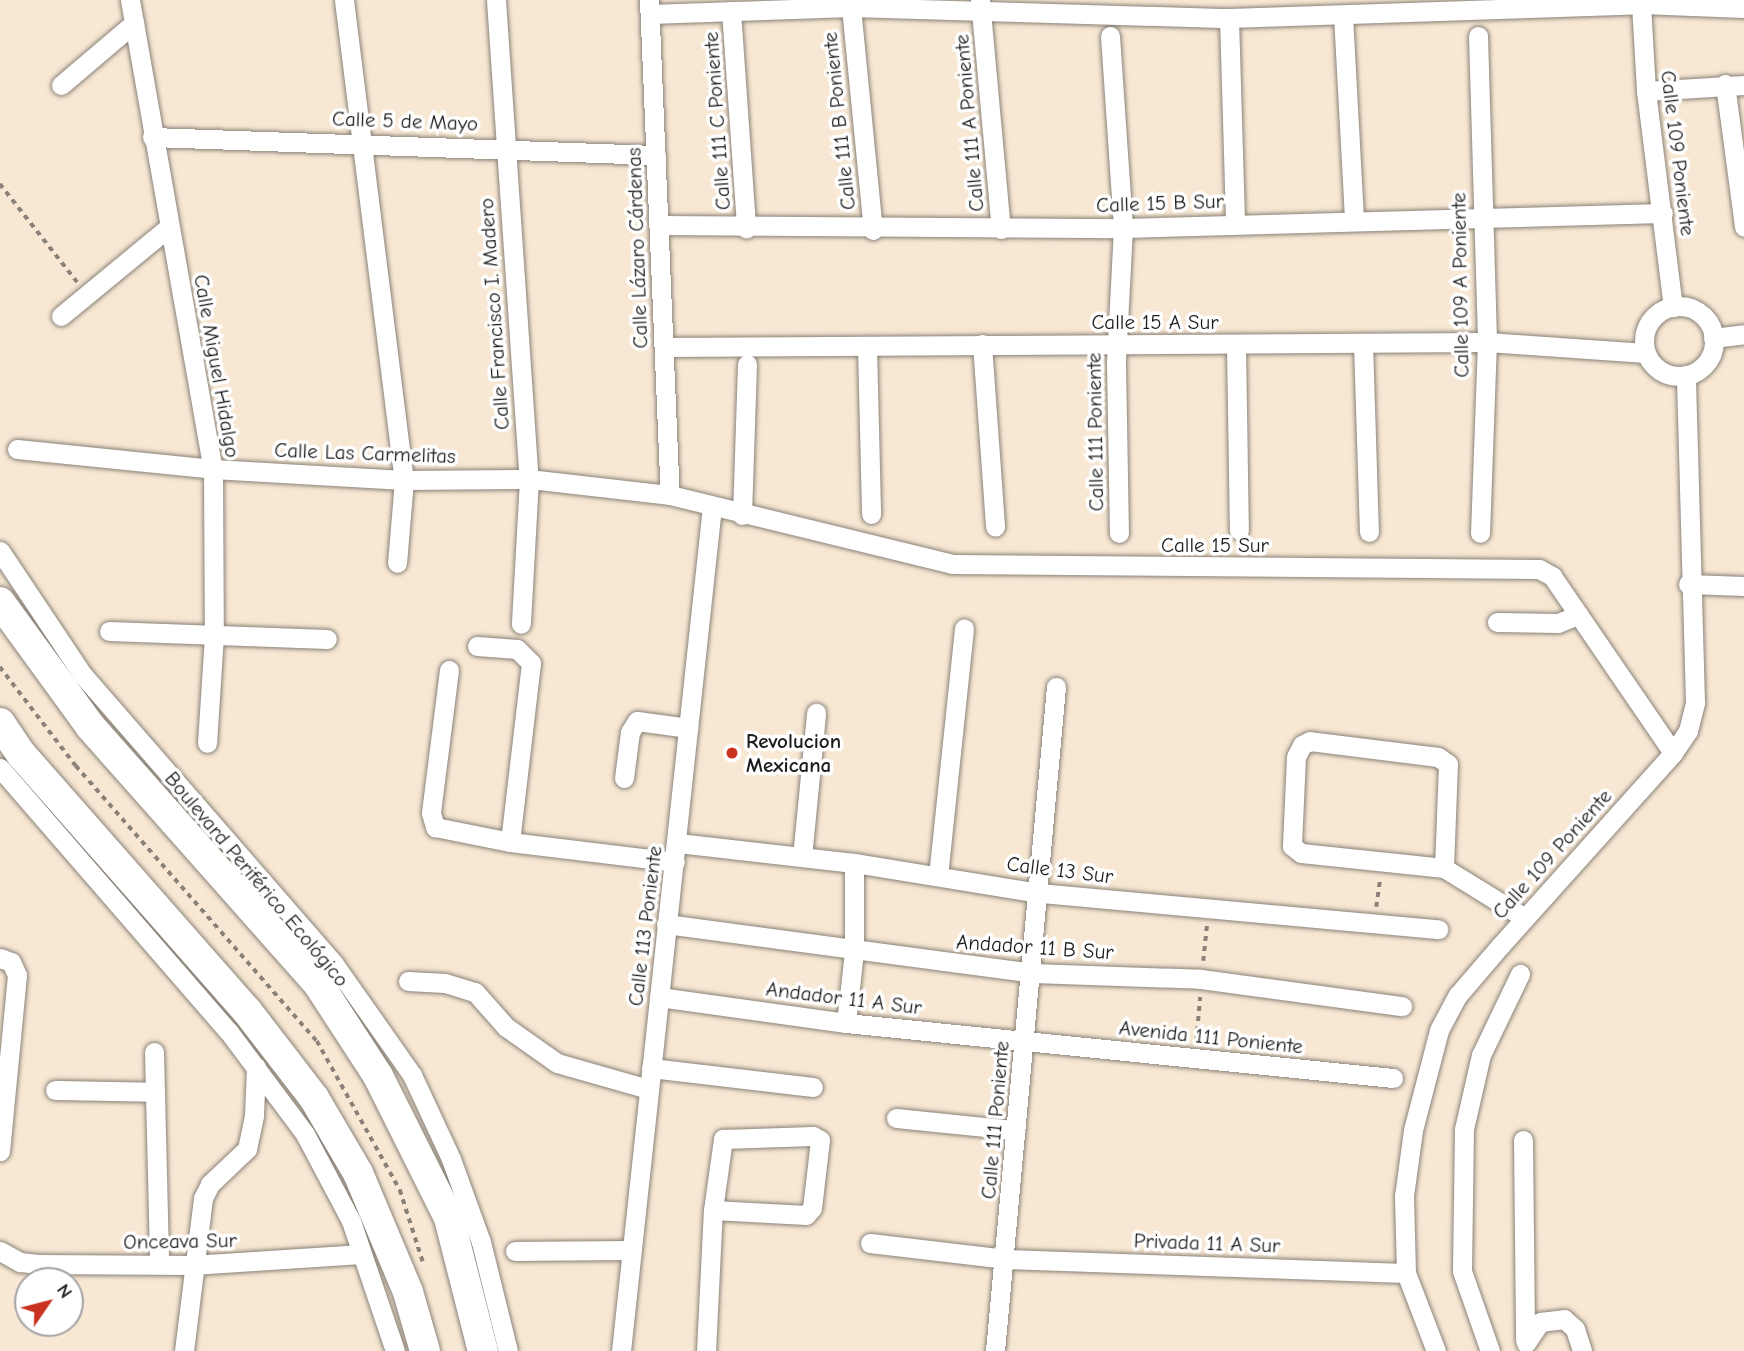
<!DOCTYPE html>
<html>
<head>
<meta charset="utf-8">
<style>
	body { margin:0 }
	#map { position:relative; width:1744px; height:1351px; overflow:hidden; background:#f7e7d3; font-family:"Comic Neue",sans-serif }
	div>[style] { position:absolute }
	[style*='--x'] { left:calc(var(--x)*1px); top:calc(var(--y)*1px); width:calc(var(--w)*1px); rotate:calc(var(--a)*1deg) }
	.path>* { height:3.5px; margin-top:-1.75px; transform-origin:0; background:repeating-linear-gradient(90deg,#8a8278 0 5px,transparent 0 10px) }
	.roads { filter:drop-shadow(0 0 2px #8a8278) drop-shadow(0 0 2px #8a8278) }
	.minor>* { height:19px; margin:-9.5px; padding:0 9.5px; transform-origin:9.5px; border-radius:9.5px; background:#fff }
	.minor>.ring { margin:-9.5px; padding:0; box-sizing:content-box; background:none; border:19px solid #fff; border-radius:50% }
	.highway>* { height:30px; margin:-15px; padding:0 15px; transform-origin:15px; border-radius:15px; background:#fff }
	.dots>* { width:19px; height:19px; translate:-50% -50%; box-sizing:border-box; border:4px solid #fff; border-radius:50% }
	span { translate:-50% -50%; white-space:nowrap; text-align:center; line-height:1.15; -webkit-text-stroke:7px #fff; paint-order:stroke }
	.street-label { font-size:21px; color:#1c1c1c }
	.poi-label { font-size:21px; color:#1c1c1c; font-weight:700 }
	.left { translate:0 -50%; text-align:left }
	.north { position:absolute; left:14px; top:1267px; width:70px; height:70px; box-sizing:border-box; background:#fff; border:2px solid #a4a4a4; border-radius:50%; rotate:55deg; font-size:19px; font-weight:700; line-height:28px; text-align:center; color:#1c1c1c }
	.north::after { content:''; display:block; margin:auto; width:24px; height:32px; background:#c8321e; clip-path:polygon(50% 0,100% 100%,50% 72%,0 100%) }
</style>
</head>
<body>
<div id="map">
	<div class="path">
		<div style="--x:0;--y:184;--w:125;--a:51.8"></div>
		<div style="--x:0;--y:667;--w:125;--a:52.5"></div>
		<div style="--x:76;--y:766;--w:366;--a:48.8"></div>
		<div style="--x:317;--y:1041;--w:171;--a:60.9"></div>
		<div style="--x:400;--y:1190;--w:79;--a:72.3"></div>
		<div style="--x:1376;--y:907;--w:30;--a:-82"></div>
		<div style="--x:1203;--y:961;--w:37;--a:-84"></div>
		<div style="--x:1196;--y:1041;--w:44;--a:-84.8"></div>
	</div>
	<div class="roads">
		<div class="minor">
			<div style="--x:130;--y:0;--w:476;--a:80"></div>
			<div style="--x:213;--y:469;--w:166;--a:89.7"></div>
			<div style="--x:214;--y:635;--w:108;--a:93.7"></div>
			<div style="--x:344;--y:0;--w:484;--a:82.9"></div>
			<div style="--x:404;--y:480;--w:83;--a:94.8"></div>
			<div style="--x:496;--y:0;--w:480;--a:86.1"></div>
			<div style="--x:529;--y:479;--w:145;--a:93.2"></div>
			<div style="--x:649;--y:0;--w:495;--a:87.6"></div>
			<div style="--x:980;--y:0;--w:230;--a:84.8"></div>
			<div style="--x:1641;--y:4;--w:87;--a:86.7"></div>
			<div style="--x:1646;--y:91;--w:218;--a:82.9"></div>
			<div style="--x:851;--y:7;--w:224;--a:84.4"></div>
			<div style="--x:731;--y:11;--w:218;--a:86"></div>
			<div style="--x:650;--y:14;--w:201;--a:-2"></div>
			<div style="--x:851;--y:7;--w:378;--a:1.7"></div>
			<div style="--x:1229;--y:18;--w:412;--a:-1.9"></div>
			<div style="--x:1641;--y:4;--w:103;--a:2.2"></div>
			<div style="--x:1343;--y:15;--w:206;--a:86.9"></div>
			<div style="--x:1229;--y:18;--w:205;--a:88.3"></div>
			<div style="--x:1110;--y:36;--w:192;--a:86.1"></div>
			<div style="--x:1123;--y:228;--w:135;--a:93"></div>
			<div style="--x:1116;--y:363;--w:170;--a:89"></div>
			<div style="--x:1478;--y:36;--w:306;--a:88.3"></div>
			<div style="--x:1487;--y:342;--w:191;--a:92.1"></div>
			<div style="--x:1725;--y:84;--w:144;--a:82.4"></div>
			<div style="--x:61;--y:85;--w:96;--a:-40.3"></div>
			<div style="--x:1646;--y:91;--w:98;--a:-3.5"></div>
			<div style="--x:152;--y:137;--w:504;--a:2.05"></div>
			<div style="--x:659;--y:225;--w:464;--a:0.4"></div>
			<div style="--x:1123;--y:228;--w:540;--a:-1.59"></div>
			<div class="ring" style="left:1644px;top:306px;width:51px;height:51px"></div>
			<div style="--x:61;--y:316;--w:140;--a:-39.5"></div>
			<div style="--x:1713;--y:338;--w:31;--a:-7"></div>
			<div style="--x:1363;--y:343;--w:189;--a:88.2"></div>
			<div style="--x:982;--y:344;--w:183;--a:85.9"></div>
			<div style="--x:1236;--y:345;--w:185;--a:89.1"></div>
			<div style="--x:867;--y:346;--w:168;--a:88.6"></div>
			<div style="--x:664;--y:347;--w:823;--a:-0.35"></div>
			<div style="--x:1487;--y:342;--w:159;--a:4"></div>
			<div style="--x:17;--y:449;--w:197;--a:5.8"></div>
			<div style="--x:213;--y:469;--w:191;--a:3.3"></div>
			<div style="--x:404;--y:480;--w:125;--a:-0.5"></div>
			<div style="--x:529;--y:479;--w:142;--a:6.5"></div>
			<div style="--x:670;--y:495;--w:290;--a:13.7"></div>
			<div style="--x:952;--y:564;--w:587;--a:0.49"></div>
			<div style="--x:1539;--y:569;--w:15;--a:28"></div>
			<div style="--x:1552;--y:576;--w:214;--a:55.6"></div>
			<div style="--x:742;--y:515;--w:151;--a:-88.1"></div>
			<div style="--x:0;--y:551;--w:148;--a:56.3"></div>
			<div style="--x:82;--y:674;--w:384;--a:49"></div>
			<div style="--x:334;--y:964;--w:136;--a:54.9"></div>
			<div style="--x:412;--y:1075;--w:93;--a:65.1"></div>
			<div style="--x:451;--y:1159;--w:88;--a:70.1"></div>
			<div style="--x:481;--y:1242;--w:112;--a:76.1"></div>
			<div style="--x:1688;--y:584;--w:56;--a:2"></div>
			<div style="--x:1497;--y:622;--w:61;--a:0.9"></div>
			<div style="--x:1558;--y:623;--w:22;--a:-22"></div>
			<div style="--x:109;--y:631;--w:218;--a:2.1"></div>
			<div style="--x:477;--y:646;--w:40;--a:4.3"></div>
			<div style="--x:517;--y:649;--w:20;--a:45"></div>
			<div style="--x:531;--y:663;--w:180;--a:96.7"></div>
			<div style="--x:449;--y:670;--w:144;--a:97.2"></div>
			<div style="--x:431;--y:813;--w:15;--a:74"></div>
			<div style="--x:435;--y:827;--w:76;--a:11.3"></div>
			<div style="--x:510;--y:842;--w:166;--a:6.9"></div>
			<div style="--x:0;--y:768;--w:349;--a:49.1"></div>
			<div style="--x:229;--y:1032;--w:127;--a:53.3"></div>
			<div style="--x:305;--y:1134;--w:98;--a:62.1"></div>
			<div style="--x:351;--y:1221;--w:137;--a:71.3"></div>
			<div style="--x:624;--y:778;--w:46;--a:-82.6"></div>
			<div style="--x:630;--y:732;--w:13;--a:-58"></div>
			<div style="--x:637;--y:721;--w:52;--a:7.7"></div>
			<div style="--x:678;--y:843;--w:177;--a:6.5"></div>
			<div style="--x:854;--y:863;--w:188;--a:9.2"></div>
			<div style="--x:1040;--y:893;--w:400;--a:5.2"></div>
			<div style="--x:802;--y:857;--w:145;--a:-84.4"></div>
			<div style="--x:1444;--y:868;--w:104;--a:-87.8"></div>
			<div style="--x:1448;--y:764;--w:12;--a:-145"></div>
			<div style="--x:1438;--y:757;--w:129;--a:-172.9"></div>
			<div style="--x:1310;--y:741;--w:9;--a:153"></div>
			<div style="--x:1302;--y:745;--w:13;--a:117"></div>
			<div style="--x:1296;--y:757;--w:89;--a:92.6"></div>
			<div style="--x:1292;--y:846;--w:11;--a:38"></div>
			<div style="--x:1301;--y:853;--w:144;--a:6"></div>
			<div style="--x:1444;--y:868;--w:95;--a:31.7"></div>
			<div style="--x:938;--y:876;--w:249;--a:-84"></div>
			<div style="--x:666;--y:924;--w:370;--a:7.6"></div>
			<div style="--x:1033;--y:973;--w:168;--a:2"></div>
			<div style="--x:1201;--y:979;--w:203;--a:7.7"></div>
			<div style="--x:0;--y:958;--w:12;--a:20"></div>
			<div style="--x:11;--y:962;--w:14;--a:65"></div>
			<div style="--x:17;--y:975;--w:177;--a:95.5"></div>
			<div style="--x:408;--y:981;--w:37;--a:3"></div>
			<div style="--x:445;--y:983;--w:31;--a:17"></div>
			<div style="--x:475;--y:992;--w:47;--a:48.5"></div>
			<div style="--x:506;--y:1027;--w:62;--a:35.2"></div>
			<div style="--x:557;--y:1063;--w:95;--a:15.9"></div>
			<div style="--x:659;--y:997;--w:189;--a:7.9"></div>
			<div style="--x:846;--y:1023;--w:550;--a:5.74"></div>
			<div style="--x:846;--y:1023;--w:71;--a:-83.6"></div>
			<div style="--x:854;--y:952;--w:89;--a:-90"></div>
			<div style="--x:154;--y:1052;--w:212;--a:88.6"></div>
			<div style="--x:651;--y:1068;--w:163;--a:6.7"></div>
			<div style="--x:55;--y:1090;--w:100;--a:1.1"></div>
			<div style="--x:896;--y:1118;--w:120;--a:5.8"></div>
			<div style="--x:1523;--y:1140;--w:200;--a:89.4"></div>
			<div style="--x:870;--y:1243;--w:137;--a:6.7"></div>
			<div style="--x:1006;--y:1259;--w:400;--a:2"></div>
			<div style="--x:0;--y:1251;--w:23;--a:29"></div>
			<div style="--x:20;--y:1262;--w:18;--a:6"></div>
			<div style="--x:38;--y:1264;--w:154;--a:0.4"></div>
			<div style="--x:192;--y:1265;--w:170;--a:-3.7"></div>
			<div style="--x:515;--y:1251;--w:116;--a:-0.5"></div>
			<div style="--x:1526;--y:1343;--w:25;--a:-56"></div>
			<div style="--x:1540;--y:1322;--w:24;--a:-7"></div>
			<div style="--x:1564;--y:1319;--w:15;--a:42"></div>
			<div style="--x:1575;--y:1329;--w:23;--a:72"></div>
			<div style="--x:184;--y:1351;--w:154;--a:-82.9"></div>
			<div style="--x:203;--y:1198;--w:16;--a:-63"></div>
			<div style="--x:210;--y:1184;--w:51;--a:-43.4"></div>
			<div style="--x:247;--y:1149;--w:35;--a:-78"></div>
			<div style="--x:254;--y:1115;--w:48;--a:-87.6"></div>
			<div style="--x:621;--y:1351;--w:850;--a:-83.85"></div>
			<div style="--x:706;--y:1351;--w:141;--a:-87.2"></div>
			<div style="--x:713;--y:1210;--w:72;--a:-82"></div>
			<div style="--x:723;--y:1139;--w:90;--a:-1.9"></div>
			<div style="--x:813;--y:1136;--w:8;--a:30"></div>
			<div style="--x:820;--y:1140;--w:68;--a:96.7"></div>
			<div style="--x:812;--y:1208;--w:9;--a:131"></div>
			<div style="--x:806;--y:1215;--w:93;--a:-176.9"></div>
			<div style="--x:995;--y:1351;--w:667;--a:-84.75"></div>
			<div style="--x:1436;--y:1351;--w:84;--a:-111"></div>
			<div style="--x:1406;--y:1273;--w:77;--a:-91.5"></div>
			<div style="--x:1404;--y:1196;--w:67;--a:-82.2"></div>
			<div style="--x:1413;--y:1130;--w:103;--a:-75.4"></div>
			<div style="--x:1439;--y:1030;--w:40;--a:-62"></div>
			<div style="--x:1458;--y:995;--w:65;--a:-49.4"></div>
			<div style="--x:1500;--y:946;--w:259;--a:-48.1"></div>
			<div style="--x:1673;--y:753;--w:27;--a:-56"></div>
			<div style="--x:1688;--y:731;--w:30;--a:-76"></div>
			<div style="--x:1695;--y:702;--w:327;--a:-91.6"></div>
			<div style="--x:1490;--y:1351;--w:85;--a:-109.3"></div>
			<div style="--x:1462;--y:1271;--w:142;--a:-89.2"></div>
			<div style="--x:1464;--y:1129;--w:76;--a:-77.1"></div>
			<div style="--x:1481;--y:1055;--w:90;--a:-64.3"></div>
		</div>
		<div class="highway">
			<div style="--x:0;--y:602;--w:153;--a:54"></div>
			<div style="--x:90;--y:726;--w:346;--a:48.5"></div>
			<div style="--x:319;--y:985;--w:108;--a:57"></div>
			<div style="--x:378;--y:1076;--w:159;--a:63.4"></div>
			<div style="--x:449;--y:1218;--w:137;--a:75.7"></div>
			<div style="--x:0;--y:723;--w:37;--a:56"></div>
			<div style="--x:21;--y:754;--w:342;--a:48.7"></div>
			<div style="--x:247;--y:1011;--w:110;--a:52.4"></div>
			<div style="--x:314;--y:1098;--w:87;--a:59.6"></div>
			<div style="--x:358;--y:1173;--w:129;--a:67.2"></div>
			<div style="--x:408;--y:1292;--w:61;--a:73.9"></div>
		</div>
	</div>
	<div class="dots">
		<div style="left:732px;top:753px;background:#c8321e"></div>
	</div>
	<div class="street-label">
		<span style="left:405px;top:121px;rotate:2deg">Calle 5 de Mayo</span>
		<span style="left:717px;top:121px;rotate:-94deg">Calle 111 C Poniente</span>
		<span style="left:839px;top:121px;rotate:-96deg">Calle 111 B Poniente</span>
		<span style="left:969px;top:123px;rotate:-95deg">Calle 111 A Poniente</span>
		<span style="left:1678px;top:153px;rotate:83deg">Calle 109 Poniente</span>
		<span style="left:1160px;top:203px;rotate:-2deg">Calle 15 B Sur</span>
		<span style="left:637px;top:248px;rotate:-92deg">Calle Lázaro Cárdenas</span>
		<span style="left:1460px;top:285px;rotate:-91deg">Calle 109 A Poniente</span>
		<span style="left:494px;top:314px;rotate:-94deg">Calle Francisco I. Madero</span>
		<span style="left:1155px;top:322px">Calle 15 A Sur</span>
		<span style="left:217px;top:366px;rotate:80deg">Calle Miguel Hidalgo</span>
		<span style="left:1095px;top:432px;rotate:-91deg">Calle 111 Poniente</span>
		<span style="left:365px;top:453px;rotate:2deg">Calle Las Carmelitas</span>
		<span style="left:1215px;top:545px">Calle 15 Sur</span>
		<span style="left:1552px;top:854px;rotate:-48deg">Calle 109 Poniente</span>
		<span style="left:1060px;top:870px;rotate:7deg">Calle 13 Sur</span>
		<span style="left:257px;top:879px;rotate:50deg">Boulevard Periférico Ecológico</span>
		<span style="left:645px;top:926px;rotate:-83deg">Calle 113 Poniente</span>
		<span style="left:1035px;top:947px;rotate:4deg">Andador 11 B Sur</span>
		<span style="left:844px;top:998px;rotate:7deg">Andador 11 A Sur</span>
		<span style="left:1211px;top:1037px;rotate:6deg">Avenida 111 Poniente</span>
		<span style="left:995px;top:1120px;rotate:-85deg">Calle 111 Poniente</span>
		<span style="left:180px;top:1241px;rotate:-1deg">Onceava Sur</span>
		<span style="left:1207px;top:1243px;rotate:2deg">Privada 11 A Sur</span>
	</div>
	<div class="poi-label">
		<span class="left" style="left:746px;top:753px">Revolucion<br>Mexicana</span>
	</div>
	<div class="north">N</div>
</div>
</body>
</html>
